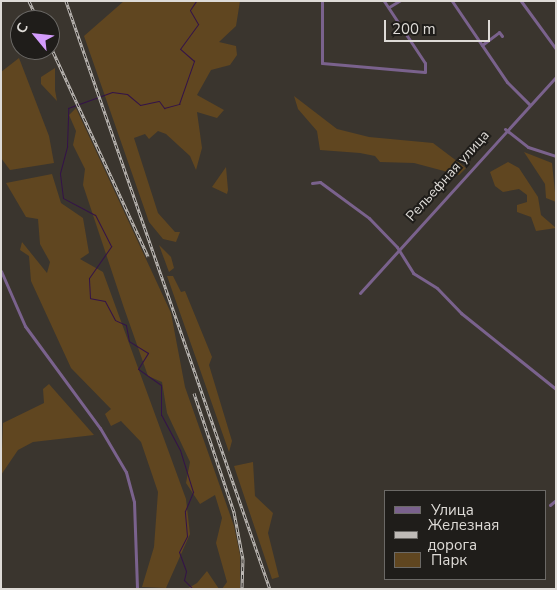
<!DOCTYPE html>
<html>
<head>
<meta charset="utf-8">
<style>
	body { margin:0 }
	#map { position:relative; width:557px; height:590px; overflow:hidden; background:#3a352e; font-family:"Nunito Sans",sans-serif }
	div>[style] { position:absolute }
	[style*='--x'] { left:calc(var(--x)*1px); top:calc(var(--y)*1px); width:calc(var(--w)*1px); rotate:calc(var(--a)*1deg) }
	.green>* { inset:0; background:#604620 }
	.stream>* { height:1px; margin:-0.5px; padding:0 0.5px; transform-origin:0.5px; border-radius:0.5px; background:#341349 }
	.street>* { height:3px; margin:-1.5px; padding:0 1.5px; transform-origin:1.5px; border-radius:1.5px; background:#7a628d }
	.rail>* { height:3px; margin-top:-1.5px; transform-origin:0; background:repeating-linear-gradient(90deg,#1f1d1a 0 4px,#bfbbb7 0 8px); box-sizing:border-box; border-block:1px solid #bfbbb7 }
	span { translate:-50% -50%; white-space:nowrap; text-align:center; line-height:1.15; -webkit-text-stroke:4px #1f1d1a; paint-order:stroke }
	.street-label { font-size:14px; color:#dedbd7 }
	.frame { position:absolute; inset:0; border:2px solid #dedbd7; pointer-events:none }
	.legend { position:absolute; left:384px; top:490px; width:162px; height:90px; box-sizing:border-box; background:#1f1d1a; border:1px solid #6b6966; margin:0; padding:6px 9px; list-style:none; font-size:15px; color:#dedbd7 }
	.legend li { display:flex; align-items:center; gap:10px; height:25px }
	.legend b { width:25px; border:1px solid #6b6966 }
	.north { position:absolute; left:10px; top:10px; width:50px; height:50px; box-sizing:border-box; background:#1f1d1a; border:1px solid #6b6966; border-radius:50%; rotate:298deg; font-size:14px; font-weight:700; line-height:20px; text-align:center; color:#dedbd7 }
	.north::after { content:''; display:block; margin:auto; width:18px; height:22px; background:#d39cfc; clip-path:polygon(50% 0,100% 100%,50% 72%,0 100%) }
	.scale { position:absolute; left:384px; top:20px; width:106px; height:22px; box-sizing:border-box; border:2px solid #dedbd7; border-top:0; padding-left:6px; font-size:15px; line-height:18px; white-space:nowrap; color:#dedbd7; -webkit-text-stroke:4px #1f1d1a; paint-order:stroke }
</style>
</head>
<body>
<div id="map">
	<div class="green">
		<div style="clip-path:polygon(124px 1px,240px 1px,236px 26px,219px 42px,236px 46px,237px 55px,230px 65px,211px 70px,197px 95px,224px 110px,217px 118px,197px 112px,202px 148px,196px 170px,190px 156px,166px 134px,158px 131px,149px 139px,145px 134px,134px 138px,158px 213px,175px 232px,180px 232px,176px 242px,163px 239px,149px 222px,84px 36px)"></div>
		<div style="clip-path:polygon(19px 58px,49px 136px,54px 163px,10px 170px,1px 158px,1px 72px)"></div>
		<div style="clip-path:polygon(55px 68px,55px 90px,57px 101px,41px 84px,41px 77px)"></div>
		<div style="clip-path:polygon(294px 96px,337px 129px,369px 137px,433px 143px,466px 168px,459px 175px,414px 163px,380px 162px,375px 156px,360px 153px,320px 150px,317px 131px,298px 109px)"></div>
		<div style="clip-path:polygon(76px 108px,171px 313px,185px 387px,234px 526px,240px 555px,240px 589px,222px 589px,227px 582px,216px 543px,222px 518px,215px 495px,200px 504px,186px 483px,190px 462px,167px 413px,162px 382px,148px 376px,124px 308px,83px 185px,85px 169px,73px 145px,76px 131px,69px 115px)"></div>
		<div style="clip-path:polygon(524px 152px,552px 163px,556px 202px,546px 198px,545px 184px)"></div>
		<div style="clip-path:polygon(508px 162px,519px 168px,538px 197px,541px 215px,556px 228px,536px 231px,531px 217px,517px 212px,517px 205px,527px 202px,527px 195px,519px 189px,503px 192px,495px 186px,490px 172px)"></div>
		<div style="clip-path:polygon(226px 167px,228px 190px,227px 194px,212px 187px)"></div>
		<div style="clip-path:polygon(52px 174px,61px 203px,83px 218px,89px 253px,80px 259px,103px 272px,186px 499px,190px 534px,166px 588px,142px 587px,154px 547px,158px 492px,141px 442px,121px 421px,111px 426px,105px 414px,111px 409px,71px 368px,31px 281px,29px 256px,20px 250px,22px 242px,47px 273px,50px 262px,40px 244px,38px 219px,26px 217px,6px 183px)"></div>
		<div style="clip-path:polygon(159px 245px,171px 257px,174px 268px,169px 272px)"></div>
		<div style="clip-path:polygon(167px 276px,173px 276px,181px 292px,185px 291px,212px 357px,209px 365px,232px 441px,229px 452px)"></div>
		<div style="clip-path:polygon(49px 384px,94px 435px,33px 442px,18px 450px,1px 475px,3px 423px,44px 403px,43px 389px)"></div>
		<div style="clip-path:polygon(253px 462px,255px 496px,273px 513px,268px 533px,279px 577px,272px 579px,234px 466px)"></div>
		<div style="clip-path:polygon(207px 571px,219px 589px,187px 589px,197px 583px)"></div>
	</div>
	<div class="stream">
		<div style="--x:193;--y:589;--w:13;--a:-135"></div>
		<div style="--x:184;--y:580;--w:9;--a:-77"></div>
		<div style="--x:186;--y:571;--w:20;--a:-110"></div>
		<div style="--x:179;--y:552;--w:18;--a:-63"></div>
		<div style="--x:187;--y:536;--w:25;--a:-95"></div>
		<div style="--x:185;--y:511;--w:21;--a:-67"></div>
		<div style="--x:193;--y:492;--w:44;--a:-107.2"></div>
		<div style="--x:180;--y:450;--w:40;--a:-118"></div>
		<div style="--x:161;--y:415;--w:30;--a:-90"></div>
		<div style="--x:161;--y:385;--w:28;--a:-145"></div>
		<div style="--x:138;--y:369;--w:19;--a:-58"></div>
		<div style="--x:148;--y:353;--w:22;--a:-148"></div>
		<div style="--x:129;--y:341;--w:16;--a:-101"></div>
		<div style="--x:126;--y:325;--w:12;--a:-156"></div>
		<div style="--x:115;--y:320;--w:21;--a:-118"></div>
		<div style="--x:105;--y:301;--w:15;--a:-169"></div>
		<div style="--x:90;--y:298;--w:20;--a:-93"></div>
		<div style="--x:89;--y:278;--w:39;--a:-55"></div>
		<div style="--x:111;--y:246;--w:35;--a:-117"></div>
		<div style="--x:95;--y:215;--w:36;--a:-152"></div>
		<div style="--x:63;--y:198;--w:25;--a:-97"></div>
		<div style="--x:60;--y:173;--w:28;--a:-75"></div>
		<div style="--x:67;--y:146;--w:38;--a:-88"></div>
		<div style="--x:68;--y:108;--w:47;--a:-20"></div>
		<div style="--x:112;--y:92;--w:15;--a:8"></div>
		<div style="--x:127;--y:94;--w:17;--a:40"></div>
		<div style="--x:140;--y:105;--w:19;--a:-12"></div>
		<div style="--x:159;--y:101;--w:9;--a:54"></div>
		<div style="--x:164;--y:108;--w:16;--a:-15"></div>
		<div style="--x:179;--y:104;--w:46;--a:-70.8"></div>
		<div style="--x:194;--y:61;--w:18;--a:-139"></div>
		<div style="--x:180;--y:49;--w:31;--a:-54"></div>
		<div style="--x:198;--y:24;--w:16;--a:-120"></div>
		<div style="--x:190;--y:10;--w:11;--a:-56"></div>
	</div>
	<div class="street">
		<div style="--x:322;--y:1;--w:62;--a:90"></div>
		<div style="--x:322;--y:63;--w:103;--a:5"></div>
		<div style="--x:425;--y:72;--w:9;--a:-90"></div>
		<div style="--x:425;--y:63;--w:74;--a:-123.5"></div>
		<div style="--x:452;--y:1;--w:98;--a:55.8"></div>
		<div style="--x:507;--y:82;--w:31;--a:45"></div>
		<div style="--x:521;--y:1;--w:59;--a:53.9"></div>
		<div style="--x:389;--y:7;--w:12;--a:-31"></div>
		<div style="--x:482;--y:45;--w:21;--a:-37"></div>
		<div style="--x:499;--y:32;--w:5;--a:53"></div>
		<div style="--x:505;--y:129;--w:29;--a:38"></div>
		<div style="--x:528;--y:147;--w:28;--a:18"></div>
		<div style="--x:312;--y:183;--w:8;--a:-7"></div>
		<div style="--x:320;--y:182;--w:61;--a:36.3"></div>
		<div style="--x:369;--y:218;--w:40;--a:46"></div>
		<div style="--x:397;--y:247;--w:31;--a:58"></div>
		<div style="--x:413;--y:273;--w:28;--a:32"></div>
		<div style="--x:437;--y:288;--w:35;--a:46"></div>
		<div style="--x:461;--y:313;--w:122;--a:38.7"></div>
		<div style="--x:1;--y:271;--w:60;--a:66.4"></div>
		<div style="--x:25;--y:326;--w:127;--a:53.7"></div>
		<div style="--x:100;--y:428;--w:51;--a:59.4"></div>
		<div style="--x:126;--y:472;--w:31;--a:75"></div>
		<div style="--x:134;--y:502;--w:87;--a:88"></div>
		<div style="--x:360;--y:293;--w:292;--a:-47.8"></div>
		<div style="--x:550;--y:505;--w:8;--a:-40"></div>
	</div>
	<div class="rail">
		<div style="--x:29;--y:1;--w:21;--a:65"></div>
		<div style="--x:66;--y:1;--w:622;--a:70.87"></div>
		<div style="--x:50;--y:45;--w:233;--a:65.1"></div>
		<div style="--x:194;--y:393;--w:126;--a:71.4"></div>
		<div style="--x:234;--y:512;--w:48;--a:79.2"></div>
		<div style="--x:243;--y:559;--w:30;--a:92"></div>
	</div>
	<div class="street-label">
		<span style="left:448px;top:176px;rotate:-48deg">Рельефная улица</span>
	</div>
	<div class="frame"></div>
	<ul class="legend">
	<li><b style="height:6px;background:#7a628d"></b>Улица</li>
	<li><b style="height:6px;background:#bfbbb7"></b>Железная дорога</li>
	<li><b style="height:14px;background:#604620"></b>Парк</li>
	</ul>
	<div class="north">С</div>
	<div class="scale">200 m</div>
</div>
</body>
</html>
